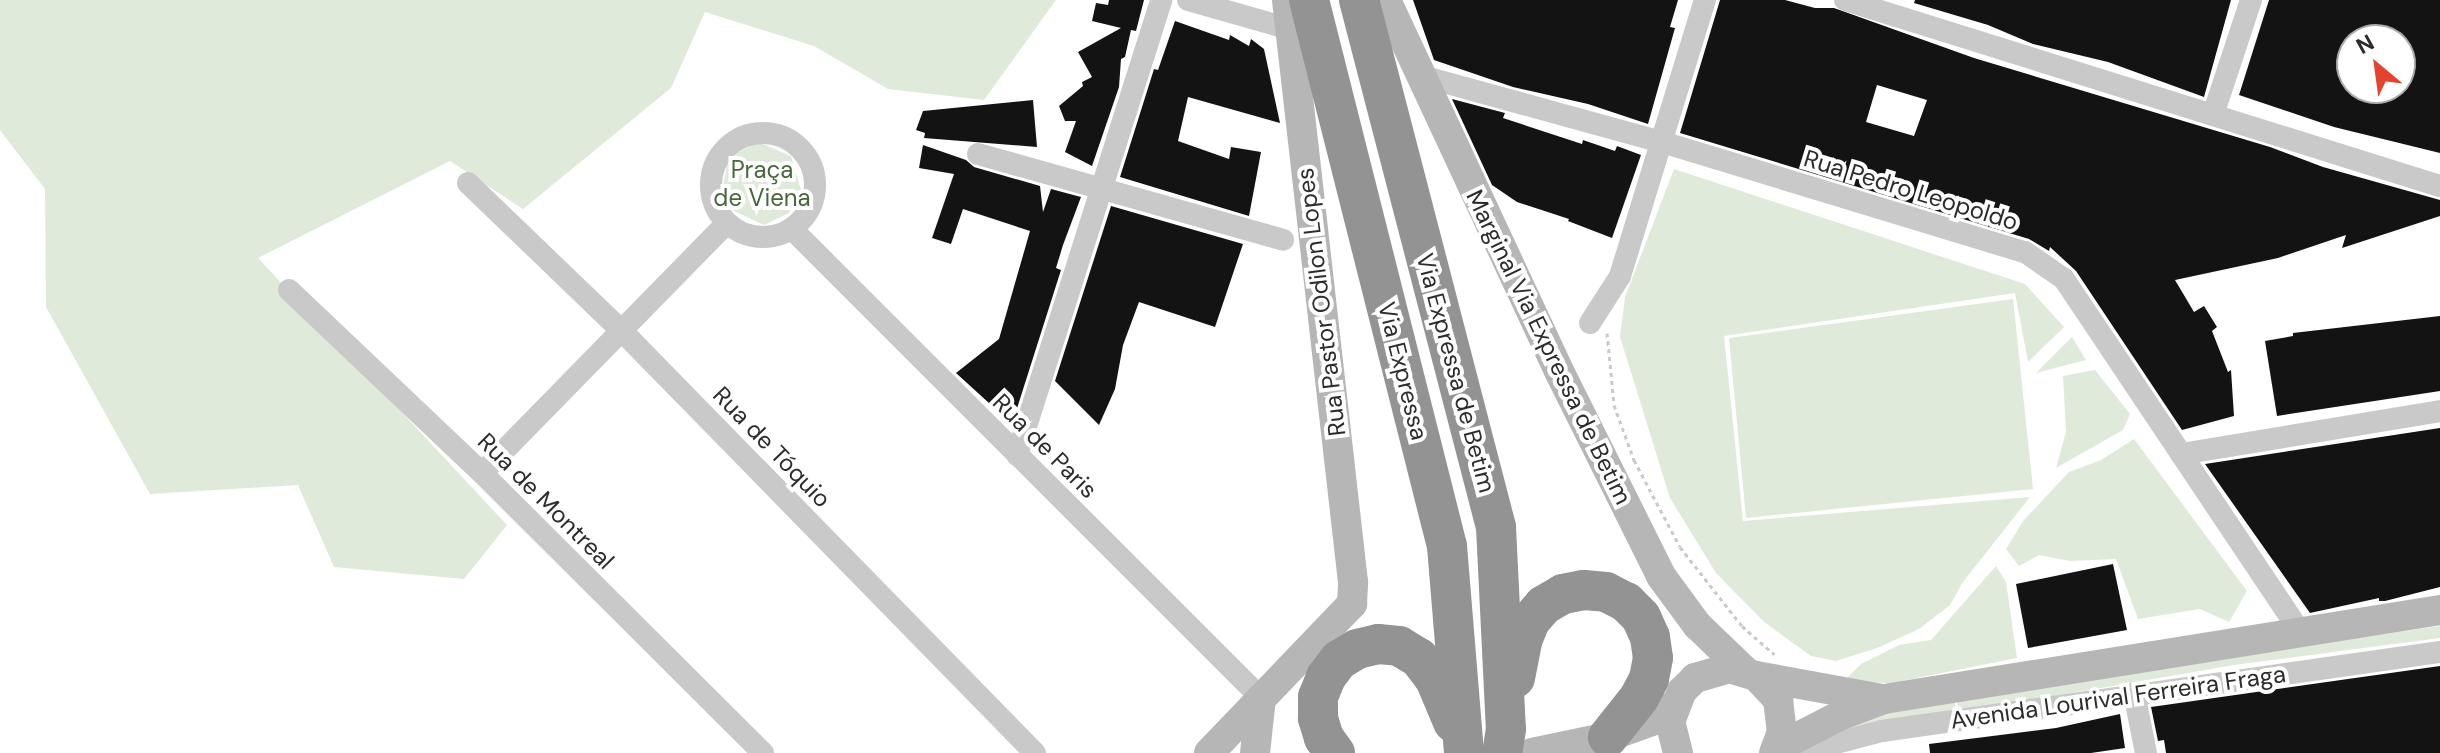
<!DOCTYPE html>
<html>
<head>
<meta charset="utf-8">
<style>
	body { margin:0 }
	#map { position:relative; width:2440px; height:753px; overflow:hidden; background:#fff; font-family:"DM Sans",sans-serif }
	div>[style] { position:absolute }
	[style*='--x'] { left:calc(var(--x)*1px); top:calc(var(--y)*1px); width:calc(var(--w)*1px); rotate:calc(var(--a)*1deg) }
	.green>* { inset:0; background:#dfeada }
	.building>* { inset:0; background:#131313 }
	.path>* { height:3px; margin-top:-1.5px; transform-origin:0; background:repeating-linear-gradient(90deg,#c9c9c9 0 4px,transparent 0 8px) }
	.street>* { height:22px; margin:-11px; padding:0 11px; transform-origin:11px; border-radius:11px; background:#c9c9c9 }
	.street>.ring { margin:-11px; padding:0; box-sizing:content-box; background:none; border:22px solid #c9c9c9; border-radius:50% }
	.secondary>* { height:30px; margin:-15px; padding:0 15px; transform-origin:15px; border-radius:15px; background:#b6b6b6 }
	.highway>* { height:40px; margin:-20px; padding:0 20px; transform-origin:20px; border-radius:20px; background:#939393 }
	span { translate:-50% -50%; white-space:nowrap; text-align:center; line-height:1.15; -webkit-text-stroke:8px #fff; paint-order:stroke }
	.park-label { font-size:24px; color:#47673b }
	.street-label { font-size:24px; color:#2c2c2c }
	.north { position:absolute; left:2336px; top:24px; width:80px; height:80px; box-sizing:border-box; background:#fff; border:2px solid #ababab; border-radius:50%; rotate:331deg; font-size:22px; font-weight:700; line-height:32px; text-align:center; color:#2c2c2c }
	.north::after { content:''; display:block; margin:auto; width:28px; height:36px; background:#e3432f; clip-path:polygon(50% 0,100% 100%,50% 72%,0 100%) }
</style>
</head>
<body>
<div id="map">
	<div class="green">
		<div style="clip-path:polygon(0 0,1056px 0,984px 100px,888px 89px,814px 46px,705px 12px,671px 88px,523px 209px,450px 161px,258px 258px,507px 525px,464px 579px,334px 567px,298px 485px,150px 494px,46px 307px,45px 189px,0 130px)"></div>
		<div style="clip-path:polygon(758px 142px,791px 156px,801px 190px,789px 213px,764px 225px,734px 211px,723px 186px,727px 166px,739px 152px)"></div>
		<div style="clip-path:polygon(1674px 169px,2025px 284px,2064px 327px,2028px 362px,2015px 293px,1724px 336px,1743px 521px,2030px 497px,1963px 582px,1950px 605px,1919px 629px,1877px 648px,1836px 661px,1811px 656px,1764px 622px,1716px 573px,1670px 498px,1620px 337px,1625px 297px)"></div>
		<div style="clip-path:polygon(2013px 299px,2033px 489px,1746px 518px,1729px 338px)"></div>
		<div style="clip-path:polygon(2072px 337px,2086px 360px,2036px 373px)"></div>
		<div style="clip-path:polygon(2095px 370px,2130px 414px,2123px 430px,2056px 468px,2066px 432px,2063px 376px)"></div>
		<div style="clip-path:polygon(2134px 439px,2247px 591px,2229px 622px,2200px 609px,2138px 619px,2116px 559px,2070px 561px,2039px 555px,2019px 566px,2006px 549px,2024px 520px,2069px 472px,2101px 460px)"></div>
		<div style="clip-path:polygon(1996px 566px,2006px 582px,2017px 658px,1892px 683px,1843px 682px,1861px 664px,1899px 645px,1931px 640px)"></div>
		<div style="clip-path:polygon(2440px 626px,2440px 638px,2234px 665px,1876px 727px,1795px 748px,1842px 725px,1924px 700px)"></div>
	</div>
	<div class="building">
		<div style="clip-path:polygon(1109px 0,1144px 0,1136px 31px,1131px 30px,1125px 57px,1121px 59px,1119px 87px,1092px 166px,1065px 152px,1076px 121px,1065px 121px,1059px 106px,1083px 86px,1082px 82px,1092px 77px,1078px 52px,1121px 28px,1092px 21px,1096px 3px,1108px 5px)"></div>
		<div style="clip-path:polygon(1413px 0,1678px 0,1670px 27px,1675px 28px,1648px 124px,1588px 104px,1513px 87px,1434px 60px)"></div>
		<div style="clip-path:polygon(evenodd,1720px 0,1785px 0,1815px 8px,1834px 8px,1974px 58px,2270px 147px,2323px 167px,2440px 200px,2440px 216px,2342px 248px,2346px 235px,2278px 258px,2175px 280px,2194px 312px,2204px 306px,2217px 327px,2212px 331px,2228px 372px,2231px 370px,2234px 416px,2182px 430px,2076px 271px,2050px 247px,2049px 251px,2029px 239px,1680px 133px,1720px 0,1877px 85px,1927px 100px,1914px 136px,1866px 122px,1877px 85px)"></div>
		<div style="clip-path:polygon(1915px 0,2231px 0,2204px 97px,2108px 62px,2033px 44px,1988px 25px,1914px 3px)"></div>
		<div style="clip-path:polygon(evenodd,2269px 0,2440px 0,2440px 153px,2334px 127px,2239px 95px,2269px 0,2352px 40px,2400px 40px,2400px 88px,2352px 88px,2352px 40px)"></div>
		<div style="clip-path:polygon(1175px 21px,1229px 40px,1230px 35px,1249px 46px,1251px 39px,1264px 49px,1280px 123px,1188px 97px,1178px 141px,1229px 159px,1231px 147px,1261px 152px,1249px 216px,1120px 177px,1154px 69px,1158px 70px)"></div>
		<div style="clip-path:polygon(1452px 99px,1505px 113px,1503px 118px,1582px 144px,1583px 140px,1615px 151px,1617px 146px,1641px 155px,1612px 238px,1568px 221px,1569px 219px,1517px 202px,1492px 185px)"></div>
		<div style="clip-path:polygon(1033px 100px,1037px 147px,924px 138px,925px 133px,916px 130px,923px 111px)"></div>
		<div style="clip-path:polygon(923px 145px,966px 160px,974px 167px,1040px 186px,1043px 212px,1051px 189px,1081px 197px,1063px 245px,1056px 268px,1061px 270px,1012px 424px,956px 373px,999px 339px,1030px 231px,963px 209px,951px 244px,932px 238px,954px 174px,919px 168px)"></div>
		<div style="clip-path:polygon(1111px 206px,1243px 244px,1215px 327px,1139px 302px,1123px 345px,1115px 389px,1099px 425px,1055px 381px)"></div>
		<div style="clip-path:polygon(2440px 316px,2440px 391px,2277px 416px,2265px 341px,2293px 336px,2293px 333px)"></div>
		<div style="clip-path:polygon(2440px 428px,2440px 587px,2385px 601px,2379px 601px,2379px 598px,2310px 613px,2205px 464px)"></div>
		<div style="clip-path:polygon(2113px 564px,2127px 630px,2028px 648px,2016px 584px)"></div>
		<div style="clip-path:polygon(2440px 666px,2440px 753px,2166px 753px,2164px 740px,2158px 741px,2151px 707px)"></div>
		<div style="clip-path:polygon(2120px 714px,2125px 748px,2091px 753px,1930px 753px,1929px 744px,2056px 728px)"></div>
	</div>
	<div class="path">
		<div style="--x:1607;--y:333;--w:72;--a:84.4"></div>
		<div style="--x:1614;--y:405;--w:59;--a:70"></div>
		<div style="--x:1634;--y:460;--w:98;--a:62.1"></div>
		<div style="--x:1680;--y:547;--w:100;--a:51.9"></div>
		<div style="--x:1742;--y:626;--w:43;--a:41.2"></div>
	</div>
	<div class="street">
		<div style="--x:1188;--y:0;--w:106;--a:15.9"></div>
		<div style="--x:1845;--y:0;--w:623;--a:17.36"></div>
		<div style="--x:1418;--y:75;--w:253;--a:15.4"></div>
		<div style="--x:1662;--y:142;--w:379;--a:16.9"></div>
		<div style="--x:2025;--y:252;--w:47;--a:34.7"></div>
		<div style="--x:2064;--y:279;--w:426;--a:56.2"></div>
		<div style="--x:2213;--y:115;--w:121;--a:-71.7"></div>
		<div class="ring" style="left:711px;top:133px;width:82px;height:82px"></div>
		<div style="--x:978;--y:154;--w:317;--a:15.7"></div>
		<div style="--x:468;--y:183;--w:212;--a:43.9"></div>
		<div style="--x:621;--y:330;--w:592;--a:45.62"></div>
		<div style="--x:792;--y:229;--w:663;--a:45"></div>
		<div style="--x:289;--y:290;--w:266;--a:43.5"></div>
		<div style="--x:482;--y:473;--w:397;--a:44.9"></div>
		<div style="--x:1590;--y:323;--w:56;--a:-57.4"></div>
		<div style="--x:1620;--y:276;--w:289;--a:-72.9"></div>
		<div style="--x:2181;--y:454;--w:263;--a:-9.4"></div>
		<div style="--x:1017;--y:455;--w:477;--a:-72.4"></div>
		<div style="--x:482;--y:473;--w:350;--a:-45.6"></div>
		<div style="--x:2134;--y:693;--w:61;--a:78.7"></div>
		<div style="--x:1798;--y:753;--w:87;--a:-14.7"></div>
		<div style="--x:1882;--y:731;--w:564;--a:-8.06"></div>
	</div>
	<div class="secondary">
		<div style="--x:1386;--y:0;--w:409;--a:65"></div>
		<div style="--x:1559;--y:371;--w:229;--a:63.5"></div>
		<div style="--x:1661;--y:576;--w:61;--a:53.7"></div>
		<div style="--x:1697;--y:625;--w:68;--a:43.8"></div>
		<div style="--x:1756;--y:676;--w:128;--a:10.3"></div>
		<div style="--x:1777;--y:748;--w:70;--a:-27.3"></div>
		<div style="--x:1839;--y:716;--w:48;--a:-20.7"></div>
		<div style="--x:1884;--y:699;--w:563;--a:-9.09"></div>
		<div style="--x:1209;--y:753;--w:207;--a:-46.2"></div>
		<div style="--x:1352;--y:604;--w:22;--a:-87"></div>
		<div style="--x:1353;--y:582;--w:586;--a:-96.47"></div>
		<div style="--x:1255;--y:753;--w:55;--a:-83.8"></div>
		<div style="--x:1532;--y:753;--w:78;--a:-11.9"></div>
		<div style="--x:1608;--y:737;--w:47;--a:-20"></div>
		<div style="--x:1652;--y:721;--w:27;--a:-36"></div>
		<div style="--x:1678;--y:753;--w:32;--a:-104"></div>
		<div style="--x:1670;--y:722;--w:33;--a:-69"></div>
		<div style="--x:1682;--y:691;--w:18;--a:-45"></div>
		<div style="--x:1695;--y:678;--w:35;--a:-16"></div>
		<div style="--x:1729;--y:668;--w:28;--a:17"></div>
		<div style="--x:1756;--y:676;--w:33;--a:47"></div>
		<div style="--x:1778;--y:700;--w:32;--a:83"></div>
		<div style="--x:1782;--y:732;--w:22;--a:111"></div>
	</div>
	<div class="highway">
		<div style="--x:1309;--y:0;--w:563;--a:75.82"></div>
		<div style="--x:1447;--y:546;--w:208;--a:85.3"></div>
		<div style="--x:1359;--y:0;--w:545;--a:75.43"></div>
		<div style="--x:1496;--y:527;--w:202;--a:87.2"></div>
		<div style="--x:1506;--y:729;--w:24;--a:99"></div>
		<div style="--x:1515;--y:678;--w:38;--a:-79"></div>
		<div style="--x:1522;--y:641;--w:22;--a:-68"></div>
		<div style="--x:1530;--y:621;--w:21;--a:-49"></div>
		<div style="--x:1544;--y:605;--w:22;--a:-30"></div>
		<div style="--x:1563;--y:594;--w:21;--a:-11"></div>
		<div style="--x:1584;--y:590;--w:22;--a:5"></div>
		<div style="--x:1606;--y:592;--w:22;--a:27"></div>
		<div style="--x:1626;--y:602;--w:21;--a:45"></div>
		<div style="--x:1641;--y:617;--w:22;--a:66"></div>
		<div style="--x:1650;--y:637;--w:21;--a:82"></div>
		<div style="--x:1653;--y:658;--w:21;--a:101"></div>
		<div style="--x:1649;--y:679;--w:21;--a:118"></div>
		<div style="--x:1639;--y:698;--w:50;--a:128.5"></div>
		<div style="--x:1335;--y:753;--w:19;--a:-126"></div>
		<div style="--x:1324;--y:738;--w:21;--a:-107"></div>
		<div style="--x:1318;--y:718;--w:21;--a:-90"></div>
		<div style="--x:1318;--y:697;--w:22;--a:-68"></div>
		<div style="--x:1326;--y:677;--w:21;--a:-53"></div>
		<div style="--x:1339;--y:660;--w:21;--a:-31"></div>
		<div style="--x:1357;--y:649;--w:22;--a:-13"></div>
		<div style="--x:1378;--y:644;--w:21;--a:5"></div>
		<div style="--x:1399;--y:646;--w:23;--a:31"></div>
		<div style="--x:1419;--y:658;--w:26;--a:53"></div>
		<div style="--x:1435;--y:679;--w:47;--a:67.3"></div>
	</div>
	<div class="park-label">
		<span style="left:762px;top:184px">Praça<br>de Viena</span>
	</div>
	<div class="street-label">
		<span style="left:1911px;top:190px;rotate:17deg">Rua Pedro Leopoldo</span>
		<span style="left:1321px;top:302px;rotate:-97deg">Rua Pastor Odilon Lopes</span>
		<span style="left:1549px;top:347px;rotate:64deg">Marginal Via Expressa de Betim</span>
		<span style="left:1403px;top:371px;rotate:76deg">Via Expressa</span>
		<span style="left:1456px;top:373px;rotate:75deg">Via Expressa de Betim</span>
		<span style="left:1045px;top:446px;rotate:45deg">Rua de Paris</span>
		<span style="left:772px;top:447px;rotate:46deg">Rua de Tóquio</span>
		<span style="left:546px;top:501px;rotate:45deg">Rua de Montreal</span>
		<span style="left:2118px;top:697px;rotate:-8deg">Avenida Lourival Ferreira Fraga</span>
	</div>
	<div class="north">N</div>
</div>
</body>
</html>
